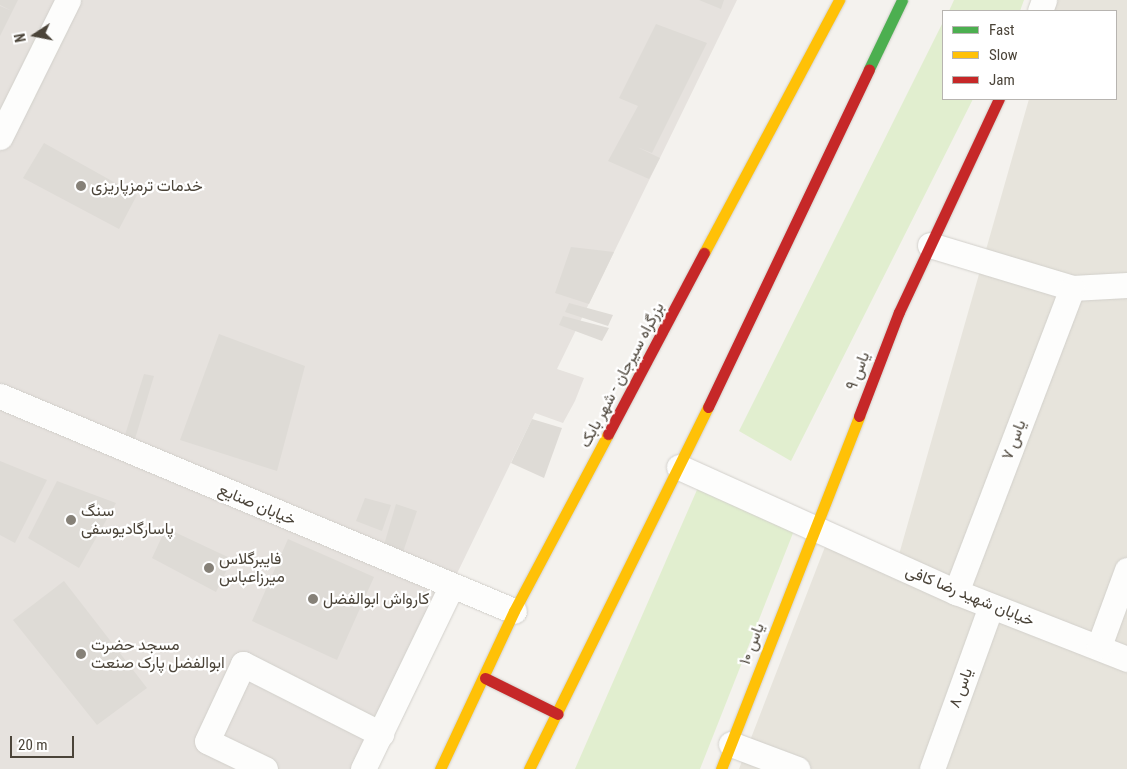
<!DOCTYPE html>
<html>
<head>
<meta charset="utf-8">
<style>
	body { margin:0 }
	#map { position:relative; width:1127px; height:769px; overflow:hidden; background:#f4f2ee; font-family:"Roboto Condensed",Vazirmatn,sans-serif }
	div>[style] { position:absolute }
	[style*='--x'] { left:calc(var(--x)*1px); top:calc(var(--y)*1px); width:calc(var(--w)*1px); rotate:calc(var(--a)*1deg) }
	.residential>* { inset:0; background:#e7e4dc }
	.industrial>* { inset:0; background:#e6e2de }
	.green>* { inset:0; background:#e1eecf }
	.building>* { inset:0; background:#dedbd6 }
	.roads { filter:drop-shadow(0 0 1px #d2d0cb) drop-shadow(0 0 1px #d2d0cb) }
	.street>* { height:25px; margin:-12.5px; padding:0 12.5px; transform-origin:12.5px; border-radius:12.5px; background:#fdfdfc }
	.fast>* { height:11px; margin:-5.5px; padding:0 5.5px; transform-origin:5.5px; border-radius:5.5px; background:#4caf50 }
	.slow>* { height:11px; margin:-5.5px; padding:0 5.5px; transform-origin:5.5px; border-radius:5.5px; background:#ffc107 }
	.jam>* { height:11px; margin:-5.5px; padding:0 5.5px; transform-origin:5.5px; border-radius:5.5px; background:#c62828 }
	.dots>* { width:14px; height:14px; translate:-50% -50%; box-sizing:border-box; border:2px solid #fff; border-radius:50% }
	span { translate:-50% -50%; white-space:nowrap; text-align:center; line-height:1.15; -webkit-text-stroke:4.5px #fff; paint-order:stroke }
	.poi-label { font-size:16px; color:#4b4439 }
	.left { translate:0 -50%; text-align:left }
	.street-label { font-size:16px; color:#4b4439 }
	.legend { position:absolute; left:942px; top:10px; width:175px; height:90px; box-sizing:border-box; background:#fff; border:1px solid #b7b4b0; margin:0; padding:6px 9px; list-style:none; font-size:15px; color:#4b4439 }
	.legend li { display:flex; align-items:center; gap:10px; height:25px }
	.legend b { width:25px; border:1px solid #b7b4b0 }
	.north { position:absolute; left:10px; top:10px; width:50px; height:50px; -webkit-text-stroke:4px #fff; paint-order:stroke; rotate:259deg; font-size:14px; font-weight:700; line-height:20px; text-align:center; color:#4b4439 }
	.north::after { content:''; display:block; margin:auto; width:18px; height:22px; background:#4b4439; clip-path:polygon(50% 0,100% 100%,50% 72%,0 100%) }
	.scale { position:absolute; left:10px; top:736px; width:64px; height:22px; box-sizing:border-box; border:2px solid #4b4439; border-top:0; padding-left:6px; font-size:15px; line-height:18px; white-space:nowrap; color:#4b4439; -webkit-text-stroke:4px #fff; paint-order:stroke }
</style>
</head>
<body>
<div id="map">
	<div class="residential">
		<div style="clip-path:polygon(1057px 0,1127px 0,1127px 769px,739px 769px,828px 539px,896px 565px,1029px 99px,1116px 99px,1116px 11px,1054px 11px)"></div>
	</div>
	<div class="industrial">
		<div style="clip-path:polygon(0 0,737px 0,557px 369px,584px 378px,575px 401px,563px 423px,535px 413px,362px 769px,0 769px)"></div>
	</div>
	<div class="green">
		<div style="clip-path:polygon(954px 0,1024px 0,1020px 11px,949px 11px)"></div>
		<div style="clip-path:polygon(943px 22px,943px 99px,973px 99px,791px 461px,739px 431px)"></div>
		<div style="clip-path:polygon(700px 483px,795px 528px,700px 769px,575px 769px)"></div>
	</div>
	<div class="building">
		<div style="clip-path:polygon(0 0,18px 0,0 36px,0 6px,12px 11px,0 5px)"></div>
		<div style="clip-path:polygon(699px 0,724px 0,721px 9px)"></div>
		<div style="clip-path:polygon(656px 24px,707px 43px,652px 153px,637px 147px,660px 158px,649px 179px,608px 161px,638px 106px,619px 98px)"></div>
		<div style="clip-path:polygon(44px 143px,137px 195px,119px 229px,23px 178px)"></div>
		<div style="clip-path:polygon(571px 247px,614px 252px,589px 304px,555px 293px)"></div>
		<div style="clip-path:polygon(569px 303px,613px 315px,608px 326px,565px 312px)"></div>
		<div style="clip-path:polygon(563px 316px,609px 328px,602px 341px,559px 325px)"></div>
		<div style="clip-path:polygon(219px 334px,305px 366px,277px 471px,180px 440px)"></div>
		<div style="clip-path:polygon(144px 374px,154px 376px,135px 439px,125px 435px)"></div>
		<div style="clip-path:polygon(532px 419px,562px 428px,544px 478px,511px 463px)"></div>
		<div style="clip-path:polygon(0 461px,47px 480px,15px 543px,0 535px)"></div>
		<div style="clip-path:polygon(57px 481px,116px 503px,79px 568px,28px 538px)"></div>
		<div style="clip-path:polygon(365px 498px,391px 505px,382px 531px,356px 521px)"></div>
		<div style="clip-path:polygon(396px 504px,417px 511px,403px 552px,384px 545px)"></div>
		<div style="clip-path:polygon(166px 528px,232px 559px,216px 592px,152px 558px)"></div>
		<div style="clip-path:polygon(288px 539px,374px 577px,337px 660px,252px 621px)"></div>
		<div style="clip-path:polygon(64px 581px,147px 688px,97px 725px,13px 620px)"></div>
	</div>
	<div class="roads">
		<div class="street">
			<div style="--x:1040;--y:11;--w:12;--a:-70"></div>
			<div style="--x:0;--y:137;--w:153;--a:-63.6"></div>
			<div style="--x:930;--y:245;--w:148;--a:16.8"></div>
			<div style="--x:1072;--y:288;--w:55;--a:-3.1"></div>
			<div style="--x:0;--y:396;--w:557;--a:22.7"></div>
			<div style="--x:679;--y:467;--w:304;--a:24.3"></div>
			<div style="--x:956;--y:592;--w:184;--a:21.4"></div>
			<div style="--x:956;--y:592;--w:325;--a:-69.1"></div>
			<div style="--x:1099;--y:646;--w:81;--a:-69.8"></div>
			<div style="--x:731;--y:744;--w:71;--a:20.7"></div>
			<div style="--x:265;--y:769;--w:64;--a:-154.2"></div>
			<div style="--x:207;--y:741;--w:85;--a:-64.9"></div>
			<div style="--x:243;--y:664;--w:155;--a:26.9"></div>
			<div style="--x:363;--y:769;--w:202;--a:-64.2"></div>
			<div style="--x:932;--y:769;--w:173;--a:-70.1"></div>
		</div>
		<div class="fast">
			<div style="--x:869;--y:69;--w:76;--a:-64.4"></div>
		</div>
		<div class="slow">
			<div style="--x:704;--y:253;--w:287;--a:-61.9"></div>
			<div style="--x:440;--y:769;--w:174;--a:-64.9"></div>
			<div style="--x:514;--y:611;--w:200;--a:-62"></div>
			<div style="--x:529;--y:769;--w:404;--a:-63.7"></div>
			<div style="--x:721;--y:769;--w:379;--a:-68.6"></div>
		</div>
		<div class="jam">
			<div style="--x:708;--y:407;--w:374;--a:-64.5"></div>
			<div style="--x:859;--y:416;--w:111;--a:-69"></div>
			<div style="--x:899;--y:312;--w:235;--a:-64.9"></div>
			<div style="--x:608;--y:434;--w:205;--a:-62.1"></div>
			<div style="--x:485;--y:678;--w:81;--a:26.3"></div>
		</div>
	</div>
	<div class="dots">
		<div style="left:81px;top:186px;background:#868178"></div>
		<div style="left:71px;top:520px;background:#868178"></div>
		<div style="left:209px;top:568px;background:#868178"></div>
		<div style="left:313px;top:599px;background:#868178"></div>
		<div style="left:81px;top:654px;background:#868178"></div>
	</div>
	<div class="poi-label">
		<span class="left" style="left:91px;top:186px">خدمات ترمزپاریزی</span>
		<span class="left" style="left:81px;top:520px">سنگ<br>پاسارگادیوسفی</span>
		<span class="left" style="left:219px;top:568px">فایبرگلاس<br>میرزاعباس</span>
		<span class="left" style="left:323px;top:599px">کارواش ابوالفضل</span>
		<span class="left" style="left:91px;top:654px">مسجد حضرت<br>ابوالفضل پارک صنعت</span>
	</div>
	<div class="street-label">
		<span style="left:858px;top:371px;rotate:-69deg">یاس ۹</span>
		<span style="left:622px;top:375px;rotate:-62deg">بزرگراه سیرجان - شهر بابک</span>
		<span style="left:1014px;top:440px;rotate:-69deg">یاس ۷</span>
		<span style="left:257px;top:505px;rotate:23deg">خیابان صنایع</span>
		<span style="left:970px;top:596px;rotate:22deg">خیابان شهید رضا کافی</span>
		<span style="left:752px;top:644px;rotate:-69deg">یاس ۱۰</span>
		<span style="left:961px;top:688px;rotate:-70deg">یاس ۸</span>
	</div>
	<ul class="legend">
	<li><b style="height:6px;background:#4caf50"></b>Fast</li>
	<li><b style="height:6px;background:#ffc107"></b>Slow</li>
	<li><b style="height:6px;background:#c62828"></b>Jam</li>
	</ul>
	<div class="north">N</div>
	<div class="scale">20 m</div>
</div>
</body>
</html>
